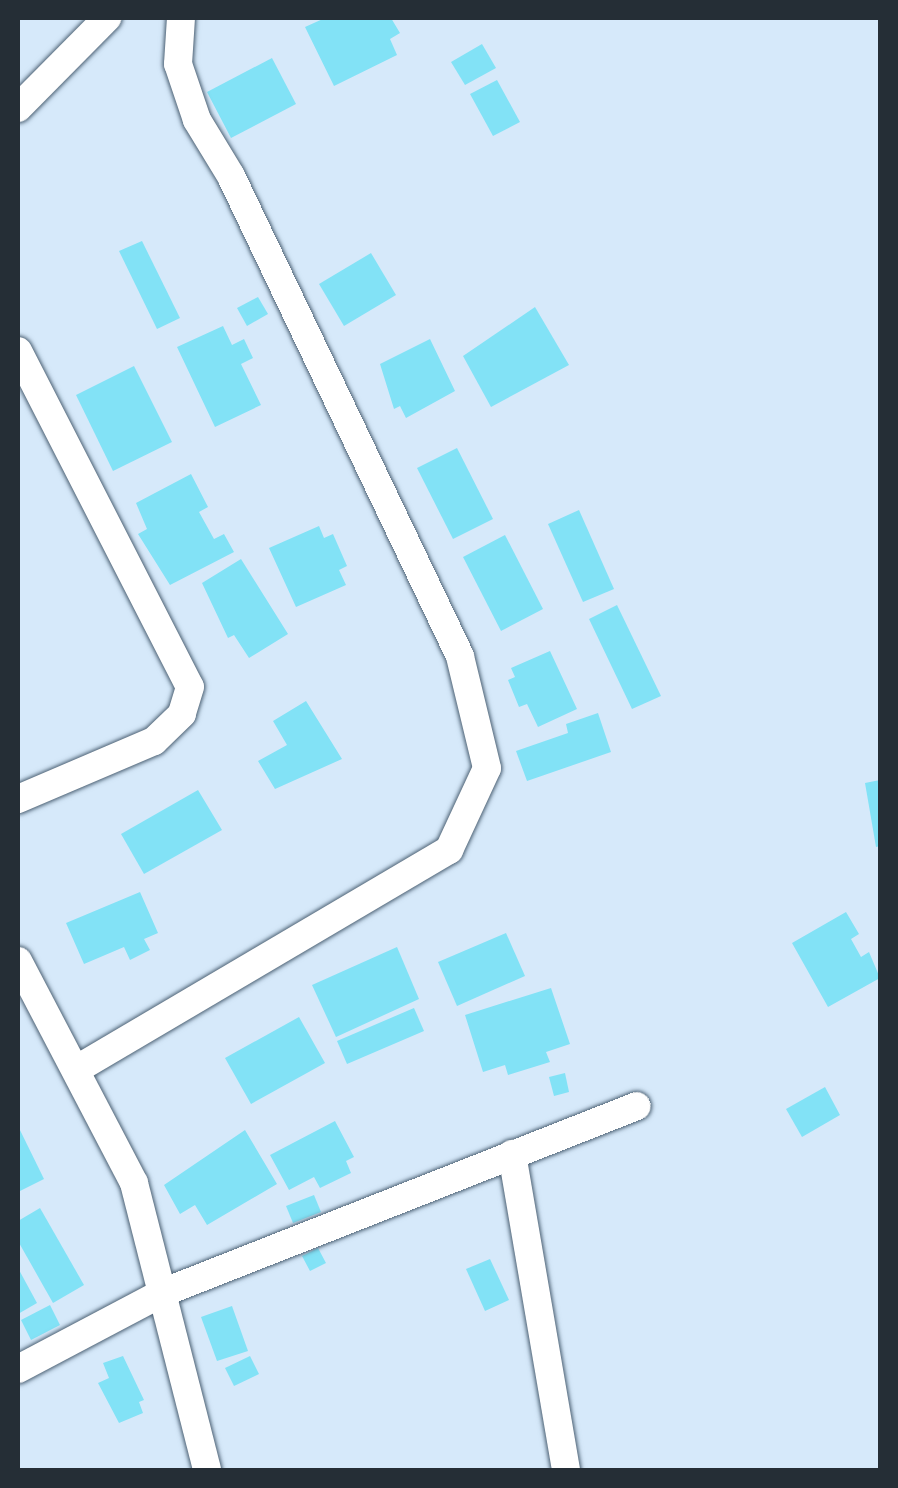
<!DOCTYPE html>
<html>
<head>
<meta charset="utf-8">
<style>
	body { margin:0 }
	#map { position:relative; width:898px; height:1488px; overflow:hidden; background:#d6e9fa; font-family:"DM Sans",sans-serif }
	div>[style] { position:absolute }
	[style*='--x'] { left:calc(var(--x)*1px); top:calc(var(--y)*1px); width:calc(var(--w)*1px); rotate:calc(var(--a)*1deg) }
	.building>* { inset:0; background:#82e2f6 }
	.roads { filter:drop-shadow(0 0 2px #4c6174) drop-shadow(0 0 2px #4c6174) }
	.minor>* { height:28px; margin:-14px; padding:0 14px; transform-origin:14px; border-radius:14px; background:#fff }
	span { translate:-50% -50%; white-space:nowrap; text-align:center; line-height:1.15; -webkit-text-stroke:10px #ebf5fe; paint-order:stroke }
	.frame { position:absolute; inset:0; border:20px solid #252e36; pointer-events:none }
</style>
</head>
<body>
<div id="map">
	<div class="building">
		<div style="clip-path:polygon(325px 18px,391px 18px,400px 33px,390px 39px,397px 55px,334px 86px,305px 27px)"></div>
		<div style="clip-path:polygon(482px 44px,496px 68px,465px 85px,451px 62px)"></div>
		<div style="clip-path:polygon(272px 58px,296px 104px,231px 138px,207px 92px)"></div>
		<div style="clip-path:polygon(497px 80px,520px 122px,493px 136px,470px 94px)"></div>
		<div style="clip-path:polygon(142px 241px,180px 318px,157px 329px,119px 251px)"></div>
		<div style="clip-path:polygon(371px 253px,396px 295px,344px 326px,319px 284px)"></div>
		<div style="clip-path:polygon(258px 297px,268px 314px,247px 326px,237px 308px)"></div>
		<div style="clip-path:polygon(535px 307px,569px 365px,491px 407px,463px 356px)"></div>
		<div style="clip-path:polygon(223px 326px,232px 345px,244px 339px,253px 358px,241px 364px,261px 405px,215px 427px,177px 347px)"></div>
		<div style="clip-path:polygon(430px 339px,455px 391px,406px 418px,400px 406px,394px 409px,380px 364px)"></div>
		<div style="clip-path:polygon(134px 366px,172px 442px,113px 471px,76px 395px)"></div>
		<div style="clip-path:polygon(457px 448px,493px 519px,453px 539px,417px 468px)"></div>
		<div style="clip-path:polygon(191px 474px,208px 507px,199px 512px,214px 539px,224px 534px,234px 552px,170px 585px,138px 534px,147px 529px,136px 503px)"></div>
		<div style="clip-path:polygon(579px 510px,614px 589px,583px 602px,548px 524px)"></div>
		<div style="clip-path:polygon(319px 526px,324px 538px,333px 534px,347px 566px,339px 570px,346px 585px,296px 607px,269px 548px)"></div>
		<div style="clip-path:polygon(505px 535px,543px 609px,501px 631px,463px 557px)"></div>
		<div style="clip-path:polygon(241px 559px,288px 634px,249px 658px,234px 635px,228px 638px,202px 583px)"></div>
		<div style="clip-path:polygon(617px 605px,661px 696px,632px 709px,589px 619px)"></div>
		<div style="clip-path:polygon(550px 651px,577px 709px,538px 727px,527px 704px,519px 707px,508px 680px,515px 677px,511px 668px)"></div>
		<div style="clip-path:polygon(306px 701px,342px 759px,275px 789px,258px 761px,287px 745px,273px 721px)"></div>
		<div style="clip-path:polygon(598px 713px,611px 752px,527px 781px,516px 751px,568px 733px,566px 724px)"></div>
		<div style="clip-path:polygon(880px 780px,880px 846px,876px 847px,865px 783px)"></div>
		<div style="clip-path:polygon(198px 790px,222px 830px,144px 874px,121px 834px)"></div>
		<div style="clip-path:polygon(140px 892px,158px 933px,144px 939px,150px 950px,130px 960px,124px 947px,84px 964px,66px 923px)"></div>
		<div style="clip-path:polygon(846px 912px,859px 934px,851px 939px,861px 957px,869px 952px,880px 978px,828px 1007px,792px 943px)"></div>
		<div style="clip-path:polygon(506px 933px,525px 976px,457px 1006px,438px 962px)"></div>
		<div style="clip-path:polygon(397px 947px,419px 999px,336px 1037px,312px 985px)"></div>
		<div style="clip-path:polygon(551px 988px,570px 1044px,546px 1052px,550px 1062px,508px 1075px,505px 1065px,483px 1072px,465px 1015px)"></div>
		<div style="clip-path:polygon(414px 1008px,424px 1031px,347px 1064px,337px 1041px)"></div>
		<div style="clip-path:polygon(299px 1017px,325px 1063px,251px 1104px,225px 1058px)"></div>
		<div style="clip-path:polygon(565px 1073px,569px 1092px,554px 1096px,549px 1077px)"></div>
		<div style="clip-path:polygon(825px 1087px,840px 1115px,802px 1137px,786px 1109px)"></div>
		<div style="clip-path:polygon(335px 1121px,354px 1157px,346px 1161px,351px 1173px,320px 1188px,314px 1177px,289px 1190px,270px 1155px)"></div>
		<div style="clip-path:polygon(18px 1126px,44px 1179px,18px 1192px)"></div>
		<div style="clip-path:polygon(245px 1130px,277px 1184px,207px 1225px,195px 1205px,180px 1214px,164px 1185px)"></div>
		<div style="clip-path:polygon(314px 1195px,321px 1212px,293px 1223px,286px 1206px)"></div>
		<div style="clip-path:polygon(40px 1208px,84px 1285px,53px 1303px,18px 1241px,18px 1221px)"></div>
		<div style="clip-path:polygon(318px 1248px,326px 1263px,310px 1271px,302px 1256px)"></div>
		<div style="clip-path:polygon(490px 1259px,509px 1300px,485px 1311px,466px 1269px)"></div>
		<div style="clip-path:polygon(18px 1268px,37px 1303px,18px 1314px)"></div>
		<div style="clip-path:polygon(50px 1305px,60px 1325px,31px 1340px,21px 1320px)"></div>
		<div style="clip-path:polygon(232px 1306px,248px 1351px,217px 1361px,201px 1317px)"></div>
		<div style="clip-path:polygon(123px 1356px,144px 1400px,139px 1402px,143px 1413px,119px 1423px,98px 1383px,109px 1378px,103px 1363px)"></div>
		<div style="clip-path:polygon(250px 1356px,259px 1374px,234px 1386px,225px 1368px)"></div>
	</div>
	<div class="roads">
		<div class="minor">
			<div style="--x:18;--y:108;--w:127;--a:-45.3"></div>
			<div style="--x:18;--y:351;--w:377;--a:62.9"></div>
			<div style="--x:190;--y:687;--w:28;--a:107"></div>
			<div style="--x:182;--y:714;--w:39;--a:136"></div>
			<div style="--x:154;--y:741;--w:148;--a:156.9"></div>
			<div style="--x:18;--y:961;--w:250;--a:62.4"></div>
			<div style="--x:134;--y:1183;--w:296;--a:75.7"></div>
			<div style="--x:77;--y:1069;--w:432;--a:-30.5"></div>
			<div style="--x:449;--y:850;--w:90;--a:-65.1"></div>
			<div style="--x:487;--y:768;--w:115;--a:-103.6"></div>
			<div style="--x:460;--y:656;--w:532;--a:-115.51"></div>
			<div style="--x:231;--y:176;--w:66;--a:-121.3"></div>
			<div style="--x:197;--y:120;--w:59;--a:-108.7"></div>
			<div style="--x:178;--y:64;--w:46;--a:-86.3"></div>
			<div style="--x:512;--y:1154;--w:321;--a:80.3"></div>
			<div style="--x:18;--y:1369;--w:163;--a:-27.8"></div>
			<div style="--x:162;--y:1293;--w:510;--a:-21.49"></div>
		</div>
	</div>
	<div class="frame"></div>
</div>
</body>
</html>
